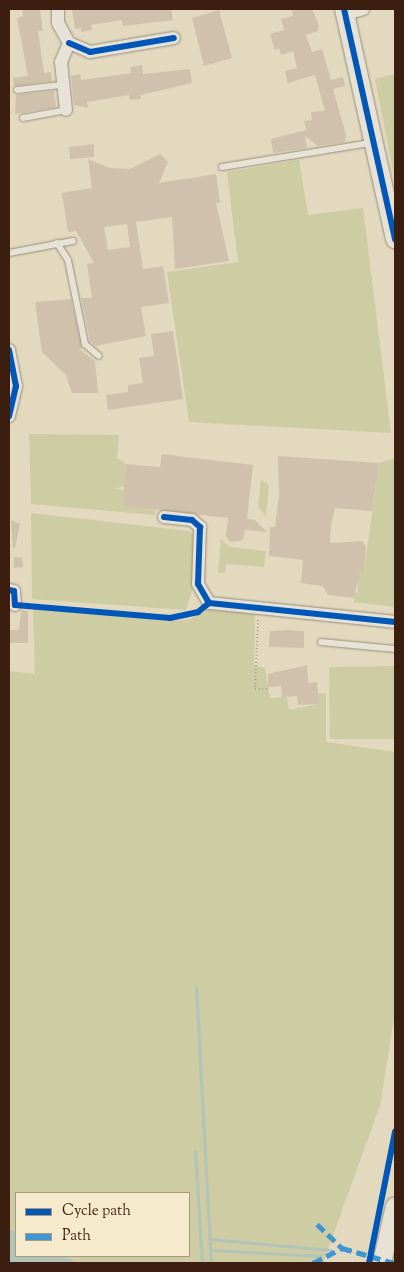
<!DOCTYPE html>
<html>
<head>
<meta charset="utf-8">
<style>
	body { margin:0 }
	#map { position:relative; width:404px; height:1272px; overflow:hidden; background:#e2d9bf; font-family:"Sorts Mill Goudy",serif }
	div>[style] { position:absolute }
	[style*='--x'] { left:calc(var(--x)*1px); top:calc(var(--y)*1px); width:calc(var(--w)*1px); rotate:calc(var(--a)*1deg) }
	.green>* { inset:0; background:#cdcca2 }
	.water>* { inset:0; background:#b1c4b7 }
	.stream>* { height:3px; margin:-1.5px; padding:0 1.5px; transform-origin:1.5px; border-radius:1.5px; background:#b1c4b7 }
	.building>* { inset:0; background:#d0c1ac }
	.path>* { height:2px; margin-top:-1px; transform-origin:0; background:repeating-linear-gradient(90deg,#a7a196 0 1px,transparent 0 3.5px) }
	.roads { filter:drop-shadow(0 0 1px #978e7e) drop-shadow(0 0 1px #978e7e) }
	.lane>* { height:6px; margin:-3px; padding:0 3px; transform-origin:3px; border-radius:3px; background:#e7e2d5 }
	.street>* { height:12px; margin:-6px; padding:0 6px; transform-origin:6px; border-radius:6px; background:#e7e2d5 }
	.secondary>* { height:18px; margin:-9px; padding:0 9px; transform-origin:9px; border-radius:9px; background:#e7e2d5 }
	.quiet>* { height:5px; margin-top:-2.5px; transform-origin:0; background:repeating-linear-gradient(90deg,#3f94d3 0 10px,transparent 0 15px) }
	.cycleway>* { height:6px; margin:-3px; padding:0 3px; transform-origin:3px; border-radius:3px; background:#0057b8 }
	span { translate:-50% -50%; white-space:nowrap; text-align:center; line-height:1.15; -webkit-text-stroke:4.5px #f5eacc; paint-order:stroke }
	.frame { position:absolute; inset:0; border:10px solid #3c1e10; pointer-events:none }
	.legend { position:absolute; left:15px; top:1192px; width:175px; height:65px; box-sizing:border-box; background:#f5eacc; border:1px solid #ab9881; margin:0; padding:6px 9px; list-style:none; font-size:15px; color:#3c1e10 }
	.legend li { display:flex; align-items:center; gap:10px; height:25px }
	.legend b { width:25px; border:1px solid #ab9881 }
</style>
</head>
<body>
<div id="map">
	<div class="green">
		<div style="clip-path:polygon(395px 74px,395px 181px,375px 79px)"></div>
		<div style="clip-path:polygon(299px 160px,308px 215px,363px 208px,391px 433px,189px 422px,167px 272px,238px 262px,227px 172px)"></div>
		<div style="clip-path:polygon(29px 434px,119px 435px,117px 458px,126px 464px,124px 486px,114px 489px,123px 490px,122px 506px,155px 510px,155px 515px,31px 504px)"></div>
		<div style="clip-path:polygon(395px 458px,395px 607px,354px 602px,354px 593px,358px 593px,357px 571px,364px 571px,379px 463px)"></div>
		<div style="clip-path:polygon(261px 480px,269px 485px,266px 516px,258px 506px)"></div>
		<div style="clip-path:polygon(31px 513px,189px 531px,195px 536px,195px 580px,186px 610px,32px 599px)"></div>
		<div style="clip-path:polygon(221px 539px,230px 547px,266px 551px,264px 567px,226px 564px,225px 573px,218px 573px)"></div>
		<div style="clip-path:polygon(211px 607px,255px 611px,254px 665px,265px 668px,270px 698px,287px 697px,289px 710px,319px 704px,318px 693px,326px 694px,326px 742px,395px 752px,395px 1013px,380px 1106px,323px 1263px,78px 1263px,64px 1256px,189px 1256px,189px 1193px,16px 1193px,16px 1232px,9px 1229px,9px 671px,35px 674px,33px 609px,172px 621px,191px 619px)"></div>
		<div style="clip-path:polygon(395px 666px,395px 739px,330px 739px,329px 667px)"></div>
	</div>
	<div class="water">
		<div style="clip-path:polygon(9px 1229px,16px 1232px,16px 1256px,64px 1256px,78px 1263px,9px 1263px)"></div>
	</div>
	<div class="stream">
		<div style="--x:196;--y:987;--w:276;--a:86.9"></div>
		<div style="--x:195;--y:1151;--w:112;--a:86.4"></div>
		<div style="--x:210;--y:1239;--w:121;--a:5.2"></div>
		<div style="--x:211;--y:1250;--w:110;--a:3.1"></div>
	</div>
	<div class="building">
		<div style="clip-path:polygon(22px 9px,40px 9px,43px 31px,38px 31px,44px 73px,51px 72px,52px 81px,14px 86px,13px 78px,28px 76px,17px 18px,23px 16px)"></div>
		<div style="clip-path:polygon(72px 9px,171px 9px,173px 20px,123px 26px,122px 20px,91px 25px,92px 30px,81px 32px,81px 28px,75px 29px)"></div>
		<div style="clip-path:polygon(292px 9px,312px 9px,319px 25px,318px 31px,306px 35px,312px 52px,322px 49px,331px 80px,343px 77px,345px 86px,333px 89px,346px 135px,345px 142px,318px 146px,305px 136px,307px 148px,273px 153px,271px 139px,306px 130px,304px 121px,312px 120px,311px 112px,325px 111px,315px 75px,288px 83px,285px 71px,297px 68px,293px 51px,281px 55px,279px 48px,275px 50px,270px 34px,284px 30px,281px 19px,293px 16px)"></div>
		<div style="clip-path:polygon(219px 10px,232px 58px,204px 66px,192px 18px)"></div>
		<div style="clip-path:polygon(142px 65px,143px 74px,190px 69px,192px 83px,141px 95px,141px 99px,130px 100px,129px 95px,87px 102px,88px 108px,74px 105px,71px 76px,80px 74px,81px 80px,131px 73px,130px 67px)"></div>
		<div style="clip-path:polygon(54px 91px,56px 107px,15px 114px,16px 95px)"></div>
		<div style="clip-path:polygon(94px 144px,94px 157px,70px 159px,69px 147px)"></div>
		<div style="clip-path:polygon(evenodd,160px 154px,168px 162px,159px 183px,216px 174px,220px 203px,216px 203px,229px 261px,175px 269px,172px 217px,136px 222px,143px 269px,163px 266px,169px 303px,141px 307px,146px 336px,96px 346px,90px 341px,81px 298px,92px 298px,87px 264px,94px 263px,76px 231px,68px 232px,62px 193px,92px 188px,88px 159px,109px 168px,130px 169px,160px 154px,127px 224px,130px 247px,108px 250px,104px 227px,127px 224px)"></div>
		<div style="clip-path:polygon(71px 299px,82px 348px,79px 349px,95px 361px,98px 393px,72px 393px,66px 375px,42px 352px,35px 302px)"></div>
		<div style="clip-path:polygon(173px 331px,183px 399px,108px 410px,106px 395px,128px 392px,128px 385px,143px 383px,139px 358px,154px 356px,151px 334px)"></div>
		<div style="clip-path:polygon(162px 454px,253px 465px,247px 519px,255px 520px,267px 532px,245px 530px,243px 540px,230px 542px,226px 536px,228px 518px,122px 506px,126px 464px,160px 467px)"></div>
		<div style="clip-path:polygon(278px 456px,379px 463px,372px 511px,335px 508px,331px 526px,330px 543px,362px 541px,366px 547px,364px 572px,360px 571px,354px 598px,328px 595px,323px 586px,301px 583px,303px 560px,269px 556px,270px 527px,275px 527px,279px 496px)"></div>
		<div style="clip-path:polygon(11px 520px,20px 524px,15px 548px,13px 548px)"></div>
		<div style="clip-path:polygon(14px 557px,22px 558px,23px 567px,14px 568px)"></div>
		<div style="clip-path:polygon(21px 610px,28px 611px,28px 643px,9px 643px,9px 630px,19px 630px)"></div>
		<div style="clip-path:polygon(288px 630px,304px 631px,304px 648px,269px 647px,270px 631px)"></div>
		<div style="clip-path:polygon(307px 665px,308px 683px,317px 682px,319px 704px,298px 705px,297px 696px,282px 697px,281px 686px,268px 687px,268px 674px)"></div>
	</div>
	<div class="path">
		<div style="--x:258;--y:620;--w:69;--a:92.5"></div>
		<div style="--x:255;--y:689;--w:13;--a:0"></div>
	</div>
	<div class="roads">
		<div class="lane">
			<div style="--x:17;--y:90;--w:44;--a:-6.5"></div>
			<div style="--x:23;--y:118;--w:44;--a:-10.5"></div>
			<div style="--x:222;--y:167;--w:151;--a:-9.2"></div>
			<div style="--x:57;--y:243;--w:20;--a:57"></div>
			<div style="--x:68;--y:260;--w:86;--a:78.6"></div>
			<div style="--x:85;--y:344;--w:18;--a:41"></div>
			<div style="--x:9;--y:253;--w:65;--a:-10.6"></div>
			<div style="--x:321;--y:642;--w:74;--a:5.4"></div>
		</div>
		<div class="street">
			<div style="--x:58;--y:9;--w:14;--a:90"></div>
			<div style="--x:58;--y:23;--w:23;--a:61"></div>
			<div style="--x:69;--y:43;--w:21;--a:113"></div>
			<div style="--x:61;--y:62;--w:48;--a:84.1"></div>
			<div style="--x:346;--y:14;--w:18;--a:-16"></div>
			<div style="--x:69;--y:43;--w:23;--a:23"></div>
			<div style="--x:90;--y:52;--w:85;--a:-9.5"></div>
			<div style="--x:9;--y:350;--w:37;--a:79"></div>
			<div style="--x:16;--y:386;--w:31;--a:103"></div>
			<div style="--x:164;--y:517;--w:28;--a:6"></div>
			<div style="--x:192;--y:520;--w:11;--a:41"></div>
			<div style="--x:200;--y:527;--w:57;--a:92"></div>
			<div style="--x:198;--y:584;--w:22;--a:60"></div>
			<div style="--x:209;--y:603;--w:187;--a:5.8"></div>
			<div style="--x:9;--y:590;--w:5;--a:11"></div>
			<div style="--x:14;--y:591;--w:14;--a:86"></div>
		</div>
		<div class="secondary">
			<div style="--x:344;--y:9;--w:236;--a:77.5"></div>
			<div style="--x:382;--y:1263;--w:58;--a:-77.2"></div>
		</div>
	</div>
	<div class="quiet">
		<div style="--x:317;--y:1224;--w:35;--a:44"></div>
		<div style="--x:342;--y:1248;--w:54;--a:16.1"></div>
		<div style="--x:313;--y:1263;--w:33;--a:-27"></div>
	</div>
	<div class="cycleway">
		<div style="--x:344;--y:9;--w:236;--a:77.5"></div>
		<div style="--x:69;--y:43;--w:23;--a:23"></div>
		<div style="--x:90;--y:52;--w:85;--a:-9.5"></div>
		<div style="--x:9;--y:350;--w:37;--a:79"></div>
		<div style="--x:16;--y:386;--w:31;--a:103"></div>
		<div style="--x:164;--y:517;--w:28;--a:6"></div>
		<div style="--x:192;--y:520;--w:11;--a:41"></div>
		<div style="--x:200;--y:527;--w:57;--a:92"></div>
		<div style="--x:198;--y:584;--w:22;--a:60"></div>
		<div style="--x:209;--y:603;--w:187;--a:5.8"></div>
		<div style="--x:9;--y:590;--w:5;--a:11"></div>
		<div style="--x:14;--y:591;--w:14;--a:86"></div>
		<div style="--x:15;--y:605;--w:156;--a:4.8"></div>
		<div style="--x:170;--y:618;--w:29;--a:-12"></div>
		<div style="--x:198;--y:612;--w:14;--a:-39"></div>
		<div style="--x:369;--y:1263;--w:134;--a:-78.8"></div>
	</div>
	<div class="frame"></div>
	<ul class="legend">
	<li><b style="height:6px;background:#0057b8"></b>Cycle path</li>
	<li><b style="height:6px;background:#3f94d3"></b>Path</li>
	</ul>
</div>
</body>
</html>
